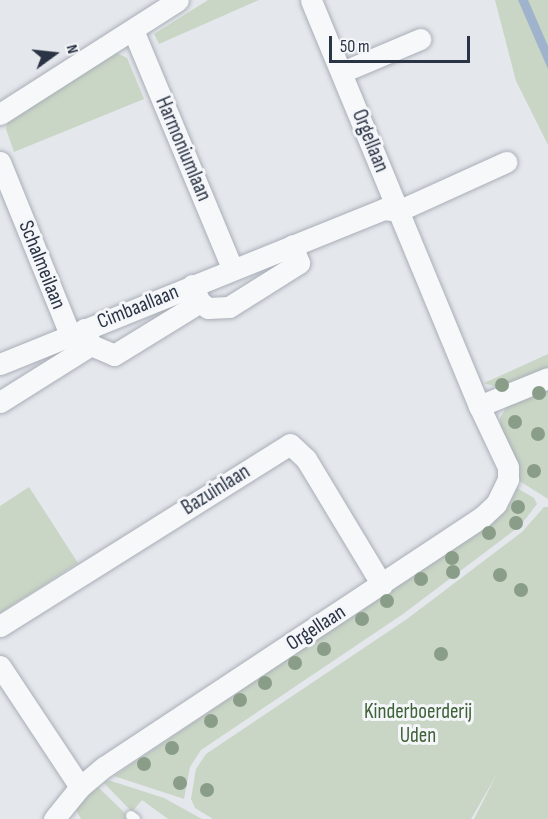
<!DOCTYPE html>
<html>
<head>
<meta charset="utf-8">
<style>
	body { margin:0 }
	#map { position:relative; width:548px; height:819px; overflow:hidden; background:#e4e7ec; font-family:"Sofia Sans Condensed",sans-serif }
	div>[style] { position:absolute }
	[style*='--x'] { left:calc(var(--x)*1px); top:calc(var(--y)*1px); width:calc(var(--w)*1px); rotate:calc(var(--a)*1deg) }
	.green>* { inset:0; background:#c9d6c5 }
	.water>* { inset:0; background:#9fb4cc }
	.roads { filter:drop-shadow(0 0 2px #a9aeb7) drop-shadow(0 0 2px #a9aeb7) }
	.service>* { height:10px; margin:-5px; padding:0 5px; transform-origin:5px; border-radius:5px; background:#f7f8fa }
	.minor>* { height:21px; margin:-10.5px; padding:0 10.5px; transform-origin:10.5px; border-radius:10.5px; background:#f7f8fa }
	.trees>* { width:14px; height:14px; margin:-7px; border-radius:50%; background:#899d89 }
	span { translate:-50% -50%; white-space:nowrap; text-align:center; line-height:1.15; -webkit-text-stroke:6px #f4f6f9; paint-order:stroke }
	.street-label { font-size:21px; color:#2b3445 }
	.park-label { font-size:21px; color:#3f6138 }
	.north { position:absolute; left:24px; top:24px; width:60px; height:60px; -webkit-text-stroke:4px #f4f6f9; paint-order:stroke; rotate:75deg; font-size:16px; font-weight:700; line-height:24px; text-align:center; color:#2b3445 }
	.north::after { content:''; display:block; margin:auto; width:21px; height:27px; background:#2b3445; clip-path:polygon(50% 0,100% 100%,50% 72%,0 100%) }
	.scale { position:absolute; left:329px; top:36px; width:141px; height:27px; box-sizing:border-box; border:3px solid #2b3445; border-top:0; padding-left:8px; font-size:18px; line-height:21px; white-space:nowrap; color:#2b3445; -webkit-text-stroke:4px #f4f6f9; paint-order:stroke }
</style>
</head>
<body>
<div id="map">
	<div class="green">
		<div style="clip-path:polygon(208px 0,259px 0,159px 44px,154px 34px)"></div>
		<div style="clip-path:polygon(495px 0,548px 0,548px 145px,516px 81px)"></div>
		<div style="clip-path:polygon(117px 53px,127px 58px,144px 99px,14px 152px,6px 129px,8px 121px)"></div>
		<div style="clip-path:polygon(548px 354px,548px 369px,499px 388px,484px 383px)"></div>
		<div style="clip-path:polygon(548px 388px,548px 499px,518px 480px,500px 429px,500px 418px,507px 406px)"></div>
		<div style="clip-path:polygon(29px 487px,78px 563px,0 613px,0 506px)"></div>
		<div style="clip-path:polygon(517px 488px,534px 498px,537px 504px,520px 526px,403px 614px,201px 750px,190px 767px,184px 799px,114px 776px,494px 520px,507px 509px)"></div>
		<div style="clip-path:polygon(544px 507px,548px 507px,548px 819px,474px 819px,497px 774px,471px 819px,213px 819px,195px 808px,191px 799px,196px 769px,206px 754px,407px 619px,522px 532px)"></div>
		<div style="clip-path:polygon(108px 780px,164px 798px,202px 819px,168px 819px,142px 800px,132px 812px,104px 783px)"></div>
		<div style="clip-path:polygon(98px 787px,129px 817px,127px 819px,81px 819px,75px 808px)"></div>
	</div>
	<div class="water">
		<div style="clip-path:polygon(518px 0,528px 0,548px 46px,548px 69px)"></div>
	</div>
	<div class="roads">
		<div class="service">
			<div style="--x:131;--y:816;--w:5;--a:37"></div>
		</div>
		<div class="minor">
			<div style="--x:133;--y:30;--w:258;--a:67.4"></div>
			<div style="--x:342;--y:72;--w:85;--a:-22.9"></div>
			<div style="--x:0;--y:114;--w:211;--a:-32.6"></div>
			<div style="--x:0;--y:162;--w:186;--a:67.9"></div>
			<div style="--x:398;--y:211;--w:119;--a:-24.4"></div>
			<div style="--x:192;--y:285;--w:19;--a:65"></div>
			<div style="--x:200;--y:302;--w:10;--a:37"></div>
			<div style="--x:208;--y:308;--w:21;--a:-3"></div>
			<div style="--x:229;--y:307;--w:83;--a:-32.2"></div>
			<div style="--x:299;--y:263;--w:19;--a:-111"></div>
			<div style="--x:84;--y:329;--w:17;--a:66"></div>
			<div style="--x:91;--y:345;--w:25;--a:23"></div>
			<div style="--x:114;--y:355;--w:101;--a:-31.6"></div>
			<div style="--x:0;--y:364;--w:414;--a:-22"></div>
			<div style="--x:384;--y:209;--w:14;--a:8"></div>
			<div style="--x:0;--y:402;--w:107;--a:-32.1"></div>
			<div style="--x:479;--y:406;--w:74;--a:-22.1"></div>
			<div style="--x:0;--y:626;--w:342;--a:-32.1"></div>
			<div style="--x:290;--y:444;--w:22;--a:43"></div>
			<div style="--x:306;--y:459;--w:147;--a:58.9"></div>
			<div style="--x:0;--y:666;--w:145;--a:56.5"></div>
			<div style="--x:54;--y:819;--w:41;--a:-50.9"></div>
			<div style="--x:80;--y:787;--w:31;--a:-40"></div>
			<div style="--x:104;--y:767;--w:453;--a:-33.5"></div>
			<div style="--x:482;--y:517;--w:19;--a:-43"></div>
			<div style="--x:496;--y:504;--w:28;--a:-64"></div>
			<div style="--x:508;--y:479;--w:12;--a:-90"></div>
			<div style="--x:508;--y:467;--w:68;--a:-115.4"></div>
			<div style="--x:479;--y:406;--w:439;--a:-112.5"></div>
		</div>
	</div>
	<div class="trees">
		<div style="left:502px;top:385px"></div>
		<div style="left:539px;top:393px"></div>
		<div style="left:515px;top:422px"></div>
		<div style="left:538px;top:434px"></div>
		<div style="left:534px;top:471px"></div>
		<div style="left:518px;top:507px"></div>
		<div style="left:516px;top:523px"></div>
		<div style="left:489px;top:533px"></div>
		<div style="left:452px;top:558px"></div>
		<div style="left:453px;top:572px"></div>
		<div style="left:500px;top:575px"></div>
		<div style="left:421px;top:579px"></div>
		<div style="left:521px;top:590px"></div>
		<div style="left:387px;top:601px"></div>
		<div style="left:362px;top:619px"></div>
		<div style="left:324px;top:649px"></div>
		<div style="left:441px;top:654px"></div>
		<div style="left:295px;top:663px"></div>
		<div style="left:265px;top:683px"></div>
		<div style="left:240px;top:700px"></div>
		<div style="left:211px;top:721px"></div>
		<div style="left:172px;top:748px"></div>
		<div style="left:144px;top:764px"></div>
		<div style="left:180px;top:783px"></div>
		<div style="left:207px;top:790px"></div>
	</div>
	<div class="street-label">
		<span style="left:370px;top:141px;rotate:68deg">Orgellaan</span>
		<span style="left:183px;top:149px;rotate:67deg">Harmoniumlaan</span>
		<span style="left:42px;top:265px;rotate:68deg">Schalmeilaan</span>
		<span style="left:138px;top:307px;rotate:-22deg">Cimbaallaan</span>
		<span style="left:216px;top:490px;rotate:-32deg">Bazuinlaan</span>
		<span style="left:316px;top:628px;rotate:-33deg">Orgellaan</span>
	</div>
	<div class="park-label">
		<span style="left:418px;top:724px">Kinderboerderij<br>Uden</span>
	</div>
	<div class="north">N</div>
	<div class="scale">50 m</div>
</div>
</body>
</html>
